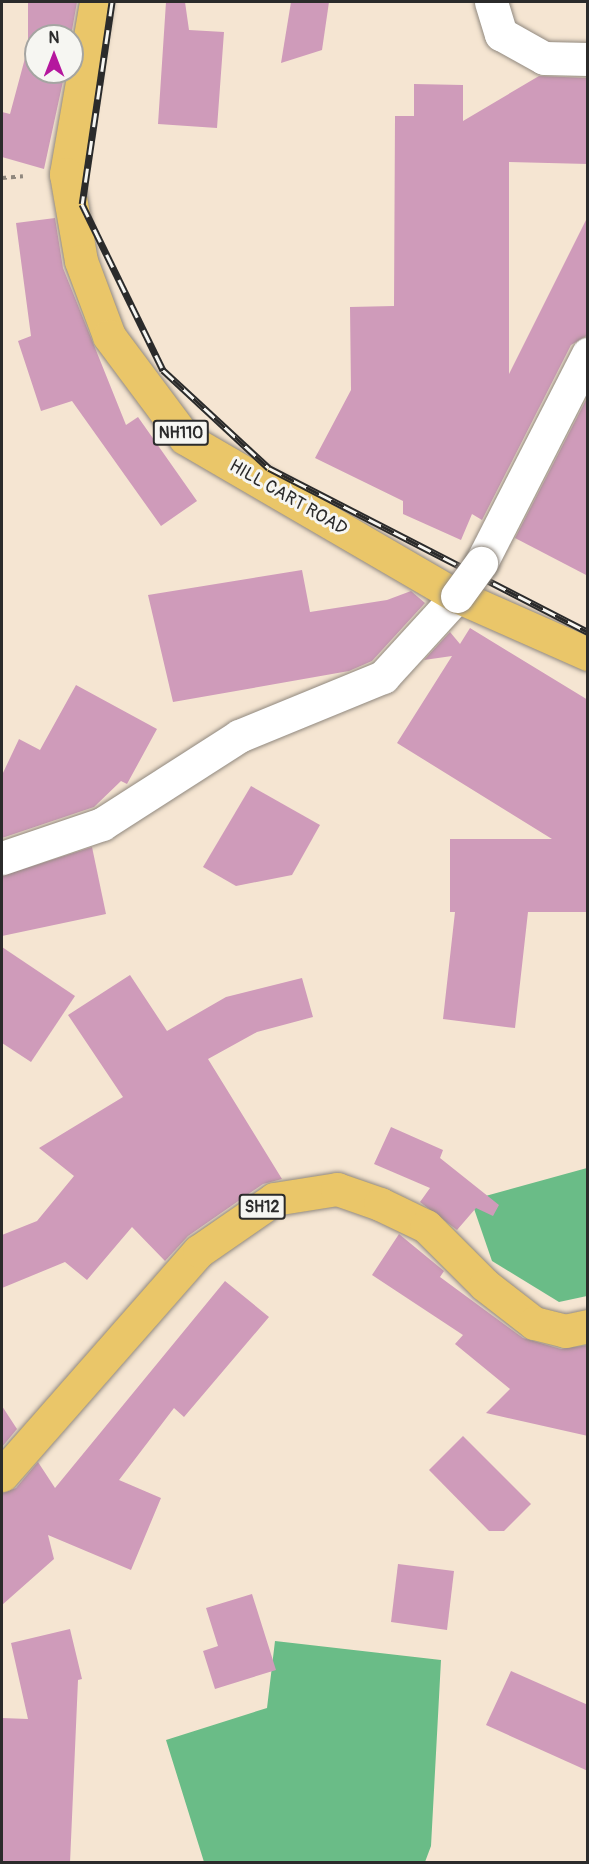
<!DOCTYPE html>
<html>
<head>
<meta charset="utf-8">
<style>
	body { margin:0 }
	#map { position:relative; width:589px; height:1864px; overflow:hidden; background:#f5e5d2; font-family:Pangolin,sans-serif }
	div>[style] { position:absolute }
	[style*='--x'] { left:calc(var(--x)*1px); top:calc(var(--y)*1px); width:calc(var(--w)*1px); rotate:calc(var(--a)*1deg) }
	.forest>* { inset:0; background:#6abc87 }
	.building>* { inset:0; background:#cf9bba }
	.path>* { height:4px; margin-top:-2px; transform-origin:0; background:repeating-linear-gradient(90deg,#90887e 0 4.5px,transparent 0 9px) }
	.roads { filter:drop-shadow(0 0 2px #90887e) drop-shadow(0 0 2px #90887e) }
	.minor>* { height:33px; margin:-16.5px; padding:0 16.5px; transform-origin:16.5px; border-radius:16.5px; background:#fff }
	.major>* { height:33px; margin:-16.5px; padding:0 16.5px; transform-origin:16.5px; border-radius:16.5px; background:#eac669 }
	.highway>* { height:33px; margin:-16.5px; padding:0 16.5px; transform-origin:16.5px; border-radius:16.5px; background:#eac669 }
	.rail>* { height:7px; margin-top:-3.5px; transform-origin:0; background:repeating-linear-gradient(90deg,#f6f6f2 0 14px,#2b2b2b 0 28px); box-sizing:border-box; border-block:2px solid #2b2b2b }
	.bridges { filter:drop-shadow(0 0 2px #90887e) drop-shadow(0 0 2px #90887e) }
	.minor-bridge>* { height:33px; margin:-16.5px; padding:0 16.5px; transform-origin:16.5px; border-radius:16.5px; background:#fff }
	span { translate:-50% -50%; white-space:nowrap; text-align:center; line-height:1.15; -webkit-text-stroke:6px #f6f6f2; paint-order:stroke }
	.shield-label span { padding:2px 4px; background:#f6f6f2; border:2px solid; border-radius:4px; -webkit-text-stroke-width:0 }
	.shield-label { font-size:16px; color:#2b2b2b; font-weight:700 }
	.street-label { font-size:18px; color:#2b2b2b }
	.frame { position:absolute; inset:0; border:3px solid #2b2b2b; pointer-events:none }
	.north { position:absolute; left:24px; top:24px; width:60px; height:60px; box-sizing:border-box; background:#f6f6f2; border:2px solid #a5a5a2; border-radius:50%; rotate:0deg; font-size:16px; font-weight:700; line-height:24px; text-align:center; color:#2b2b2b }
	.north::after { content:''; display:block; margin:auto; width:21px; height:27px; background:#b5179e; clip-path:polygon(50% 0,100% 100%,50% 72%,0 100%) }
</style>
</head>
<body>
<div id="map">
	<div class="forest">
		<div style="clip-path:polygon(587px 1168px,587px 1296px,559px 1302px,492px 1261px,471px 1200px)"></div>
		<div style="clip-path:polygon(275px 1641px,441px 1660px,431px 1846px,425px 1862px,204px 1862px,166px 1740px,267px 1708px)"></div>
	</div>
	<div class="building">
		<div style="clip-path:polygon(28px 2px,77px 2px,71px 36px,36px 36px,36px 72px,65px 72px,44px 169px,2px 157px,2px 112px,10px 114px,28px 47px)"></div>
		<div style="clip-path:polygon(166px 2px,185px 2px,189px 30px,224px 32px,217px 128px,158px 124px)"></div>
		<div style="clip-path:polygon(291px 2px,329px 2px,322px 50px,281px 63px)"></div>
		<div style="clip-path:polygon(539px 76px,588px 78px,588px 164px,509px 162px,509px 374px,588px 216px,588px 335px,571px 345px,482px 520px,472px 514px,461px 540px,403px 514px,403px 501px,315px 458px,351px 390px,350px 307px,394px 306px,395px 116px,414px 116px,414px 84px,463px 85px,463px 121px)"></div>
		<div style="clip-path:polygon(55px 218px,63px 268px,126px 425px,138px 417px,197px 501px,161px 526px,72px 401px,41px 411px,18px 341px,31px 336px,16px 223px)"></div>
		<div style="clip-path:polygon(588px 396px,588px 576px,515px 538px)"></div>
		<div style="clip-path:polygon(302px 570px,310px 612px,387px 600px,411px 591px,425px 603px,372px 661px,349px 671px,173px 702px,148px 595px)"></div>
		<div style="clip-path:polygon(470px 628px,588px 700px,588px 912px,528px 912px,515px 1028px,443px 1019px,455px 912px,450px 912px,450px 839px,552px 839px,397px 743px,452px 656px,424px 660px,450px 632px,460px 644px)"></div>
		<div style="clip-path:polygon(76px 685px,157px 729px,127px 784px,121px 781px,94px 807px,2px 838px,2px 775px,19px 739px,40px 750px)"></div>
		<div style="clip-path:polygon(251px 786px,320px 825px,292px 875px,236px 886px,203px 867px)"></div>
		<div style="clip-path:polygon(92px 847px,106px 914px,2px 936px,2px 876px)"></div>
		<div style="clip-path:polygon(2px 947px,75px 996px,31px 1062px,2px 1043px)"></div>
		<div style="clip-path:polygon(130px 975px,167px 1031px,226px 997px,302px 978px,313px 1017px,257px 1032px,208px 1059px,282px 1179px,263px 1184px,188px 1236px,165px 1261px,132px 1227px,87px 1280px,65px 1262px,2px 1288px,2px 1235px,37px 1221px,74px 1176px,39px 1148px,123px 1097px,68px 1015px)"></div>
		<div style="clip-path:polygon(391px 1127px,443px 1150px,440px 1158px,499px 1205px,493px 1216px,476px 1208px,457px 1230px,420px 1202px,430px 1188px,374px 1164px)"></div>
		<div style="clip-path:polygon(399px 1234px,444px 1271px,440px 1277px,523px 1338px,561px 1349px,588px 1345px,588px 1436px,486px 1413px,510px 1389px,455px 1344px,463px 1335px,372px 1275px)"></div>
		<div style="clip-path:polygon(225px 1281px,269px 1317px,184px 1417px,174px 1408px,119px 1480px,161px 1498px,131px 1570px,48px 1535px,54px 1559px,2px 1605px,2px 1493px,16px 1488px,38px 1462px,55px 1488px)"></div>
		<div style="clip-path:polygon(2px 1406px,17px 1429px,2px 1447px)"></div>
		<div style="clip-path:polygon(463px 1436px,531px 1504px,504px 1531px,489px 1531px,429px 1470px)"></div>
		<div style="clip-path:polygon(398px 1564px,454px 1571px,447px 1630px,391px 1622px)"></div>
		<div style="clip-path:polygon(252px 1594px,276px 1670px,215px 1689px,203px 1651px,218px 1646px,206px 1608px)"></div>
		<div style="clip-path:polygon(70px 1629px,82px 1679px,78px 1680px,70px 1863px,2px 1863px,2px 1718px,28px 1719px,11px 1643px)"></div>
		<div style="clip-path:polygon(511px 1671px,588px 1705px,588px 1771px,486px 1725px)"></div>
	</div>
	<div class="path">
		<div style="--x:2;--y:178;--w:21;--a:-5"></div>
	</div>
	<div class="roads">
		<div class="minor">
			<div style="--x:491;--y:2;--w:34;--a:73"></div>
			<div style="--x:501;--y:34;--w:49;--a:29.2"></div>
			<div style="--x:544;--y:58;--w:44;--a:1.3"></div>
			<div style="--x:481;--y:563;--w:235;--a:-62.9"></div>
			<div style="--x:2;--y:858;--w:106;--a:-18.8"></div>
			<div style="--x:102;--y:824;--w:163;--a:-32.7"></div>
			<div style="--x:239;--y:736;--w:156;--a:-22.3"></div>
			<div style="--x:383;--y:677;--w:110;--a:-47.6"></div>
		</div>
		<div class="major">
			<div style="--x:2;--y:1475;--w:298;--a:-48.7"></div>
			<div style="--x:199;--y:1251;--w:91;--a:-34.7"></div>
			<div style="--x:274;--y:1199;--w:64;--a:-9"></div>
			<div style="--x:337;--y:1189;--w:46;--a:19.2"></div>
			<div style="--x:380;--y:1204;--w:51;--a:25.6"></div>
			<div style="--x:426;--y:1226;--w:83;--a:45"></div>
			<div style="--x:485;--y:1285;--w:62;--a:37.8"></div>
			<div style="--x:534;--y:1323;--w:32;--a:14"></div>
			<div style="--x:565;--y:1331;--w:24;--a:-12"></div>
		</div>
		<div class="highway">
			<div style="--x:96;--y:2;--w:175;--a:99.9"></div>
			<div style="--x:66;--y:174;--w:88;--a:80.2"></div>
			<div style="--x:81;--y:261;--w:80;--a:69.5"></div>
			<div style="--x:109;--y:336;--w:127;--a:53.3"></div>
			<div style="--x:185;--y:438;--w:315;--a:30.2"></div>
			<div style="--x:457;--y:596;--w:143;--a:23.9"></div>
		</div>
	</div>
	<div class="rail">
		<div style="--x:112;--y:2;--w:204;--a:98.4"></div>
		<div style="--x:82;--y:204;--w:185;--a:64"></div>
		<div style="--x:163;--y:370;--w:144;--a:42.8"></div>
		<div style="--x:269;--y:468;--w:359;--a:27.2"></div>
	</div>
	<div class="bridges">
		<div class="minor-bridge">
			<div style="--x:457;--y:596;--w:41;--a:-54"></div>
		</div>
	</div>
	<div class="shield-label">
		<span style="left:181px;top:433px">NH110</span>
		<span style="left:262px;top:1207px">SH12</span>
	</div>
	<div class="street-label">
		<span style="left:288px;top:498px;rotate:30deg">HILL CART ROAD</span>
	</div>
	<div class="frame"></div>
	<div class="north">N</div>
</div>
</body>
</html>
